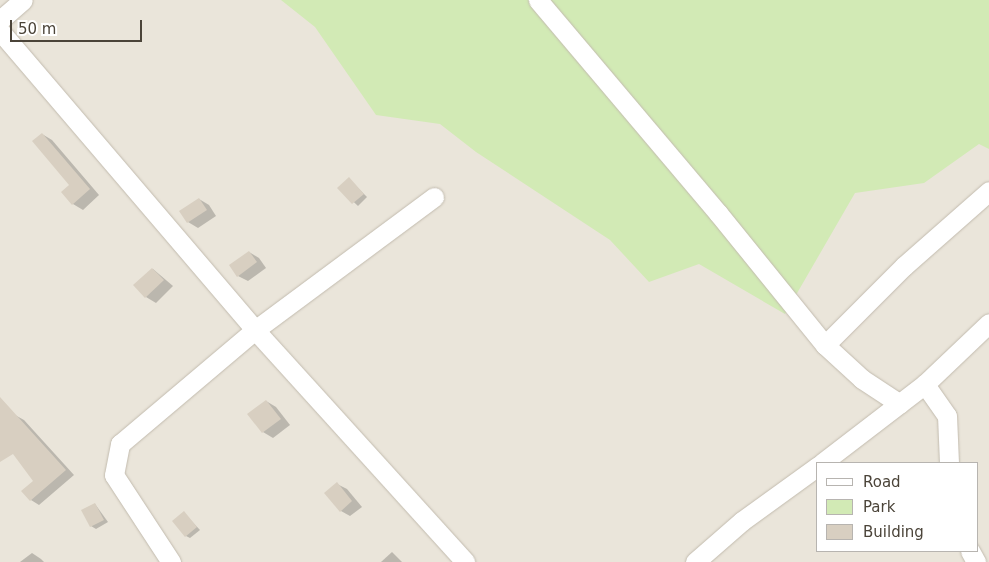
<!DOCTYPE html>
<html>
<head>
<meta charset="utf-8">
<style>
	body { margin:0 }
	#map { position:relative; width:989px; height:562px; overflow:hidden; background:#f6f3ec; font-family:"DejaVu Sans",sans-serif }
	div>[style] { position:absolute }
	[style*='--x'] { left:calc(var(--x)*1px); top:calc(var(--y)*1px); width:calc(var(--w)*1px); rotate:calc(var(--a)*1deg) }
	.residential>* { inset:0; background:#eae5da }
	.green>* { inset:0; background:#d2eab5 }
	.shadow>* { inset:0; background:#0003 }
	.building>* { inset:0; background:#d8cfc1 }
	.roads { filter:drop-shadow(0 0 1px #c2bbae) drop-shadow(0 0 1px #c2bbae) }
	.minor>* { height:19px; margin:-9.5px; padding:0 9.5px; transform-origin:9.5px; border-radius:9.5px; background:#fff }
	span { translate:-50% -50%; white-space:nowrap; text-align:center; line-height:1.15; -webkit-text-stroke:4.5px #fff; paint-order:stroke }
	.legend { position:absolute; left:816px; top:462px; width:162px; height:90px; box-sizing:border-box; background:#fff; border:1px solid #b7b4b0; margin:0; padding:6px 9px; list-style:none; font-size:15px; color:#4b4439 }
	.legend li { display:flex; align-items:center; gap:10px; height:25px }
	.legend b { width:25px; border:1px solid #b7b4b0 }
	.scale { position:absolute; left:10px; top:20px; width:132px; height:22px; box-sizing:border-box; border:2px solid #4b4439; border-top:0; padding-left:6px; font-size:15px; line-height:18px; white-space:nowrap; color:#4b4439; -webkit-text-stroke:4px #fff; paint-order:stroke }
</style>
</head>
<body>
<div id="map">
	<div class="residential">
		<div style="clip-path:polygon(evenodd,0 0,989px 0,989px 562px,0 562px,0 0,818px 463px,978px 463px,978px 551px,818px 551px,818px 463px)"></div>
	</div>
	<div class="green">
		<div style="clip-path:polygon(281px 0,989px 0,989px 149px,979px 144px,924px 183px,855px 193px,785px 314px,699px 264px,649px 282px,610px 240px,476px 152px,440px 124px,376px 115px,315px 27px)"></div>
	</div>
	<div class="shadow">
		<div style="clip-path:polygon(42px 134px,52px 140px,99px 195px,83px 210px,73px 204px,70px 185px)"></div>
		<div style="clip-path:polygon(349px 179px,367px 197px,358px 206px,339px 188px)"></div>
		<div style="clip-path:polygon(199px 199px,209px 205px,216px 216px,198px 228px,188px 222px,181px 211px)"></div>
		<div style="clip-path:polygon(249px 252px,259px 258px,266px 268px,248px 281px,238px 276px)"></div>
		<div style="clip-path:polygon(153px 269px,173px 286px,156px 303px,146px 297px)"></div>
		<div style="clip-path:polygon(266px 401px,276px 407px,290px 425px,273px 438px,263px 432px)"></div>
		<div style="clip-path:polygon(15px 415px,24px 420px,74px 475px,39px 505px,31px 500px,34px 481px)"></div>
		<div style="clip-path:polygon(337px 484px,347px 489px,362px 507px,350px 516px,341px 511px)"></div>
		<div style="clip-path:polygon(95px 504px,108px 522px,96px 529px,91px 526px)"></div>
		<div style="clip-path:polygon(184px 513px,200px 530px,190px 538px,186px 536px)"></div>
		<div style="clip-path:polygon(392px 552px,402px 562px,381px 562px)"></div>
		<div style="clip-path:polygon(32px 553px,41px 559px,44px 562px,20px 562px)"></div>
	</div>
	<div class="building">
		<div style="clip-path:polygon(42px 133px,90px 189px,72px 205px,61px 192px,69px 185px,32px 141px)"></div>
		<div style="clip-path:polygon(349px 177px,364px 194px,352px 204px,337px 188px)"></div>
		<div style="clip-path:polygon(199px 198px,207px 210px,187px 223px,179px 211px)"></div>
		<div style="clip-path:polygon(249px 251px,257px 262px,237px 277px,229px 265px)"></div>
		<div style="clip-path:polygon(152px 268px,164px 280px,145px 298px,133px 285px)"></div>
		<div style="clip-path:polygon(0 397px,66px 470px,30px 501px,21px 491px,33px 481px,13px 454px,0 462px)"></div>
		<div style="clip-path:polygon(266px 400px,281px 419px,262px 433px,247px 414px)"></div>
		<div style="clip-path:polygon(337px 482px,352px 501px,340px 512px,324px 493px)"></div>
		<div style="clip-path:polygon(95px 503px,104px 520px,90px 527px,81px 510px)"></div>
		<div style="clip-path:polygon(184px 511px,197px 527px,185px 537px,172px 521px)"></div>
	</div>
	<div class="roads">
		<div class="minor">
			<div style="--x:538;--y:0;--w:279;--a:49.8"></div>
			<div style="--x:718;--y:213;--w:170;--a:51"></div>
			<div style="--x:825;--y:345;--w:50;--a:42.6"></div>
			<div style="--x:862;--y:379;--w:45;--a:33.3"></div>
			<div style="--x:0;--y:20;--w:30;--a:-41"></div>
			<div style="--x:0;--y:31;--w:393;--a:49.5"></div>
			<div style="--x:255;--y:330;--w:313;--a:47.8"></div>
			<div style="--x:825;--y:345;--w:112;--a:-45"></div>
			<div style="--x:904;--y:266;--w:113;--a:-41.4"></div>
			<div style="--x:822;--y:463;--w:130;--a:-37.5"></div>
			<div style="--x:949;--y:463;--w:47;--a:-92.4"></div>
			<div style="--x:947;--y:416;--w:39;--a:-125"></div>
			<div style="--x:925;--y:384;--w:88;--a:-43.6"></div>
			<div style="--x:970;--y:551;--w:13;--a:61"></div>
			<div style="--x:171;--y:562;--w:104;--a:-123.2"></div>
			<div style="--x:114;--y:475;--w:32;--a:-79"></div>
			<div style="--x:120;--y:444;--w:177;--a:-40.2"></div>
			<div style="--x:255;--y:330;--w:223;--a:-36.6"></div>
			<div style="--x:695;--y:562;--w:62;--a:-41.1"></div>
			<div style="--x:742;--y:521;--w:94;--a:-35.9"></div>
		</div>
	</div>
	<ul class="legend">
	<li><b style="height:6px;background:#fff"></b>Road</li>
	<li><b style="height:14px;background:#d2eab5"></b>Park</li>
	<li><b style="height:14px;background:#d8cfc1"></b>Building</li>
	</ul>
	<div class="scale">50 m</div>
</div>
</body>
</html>
